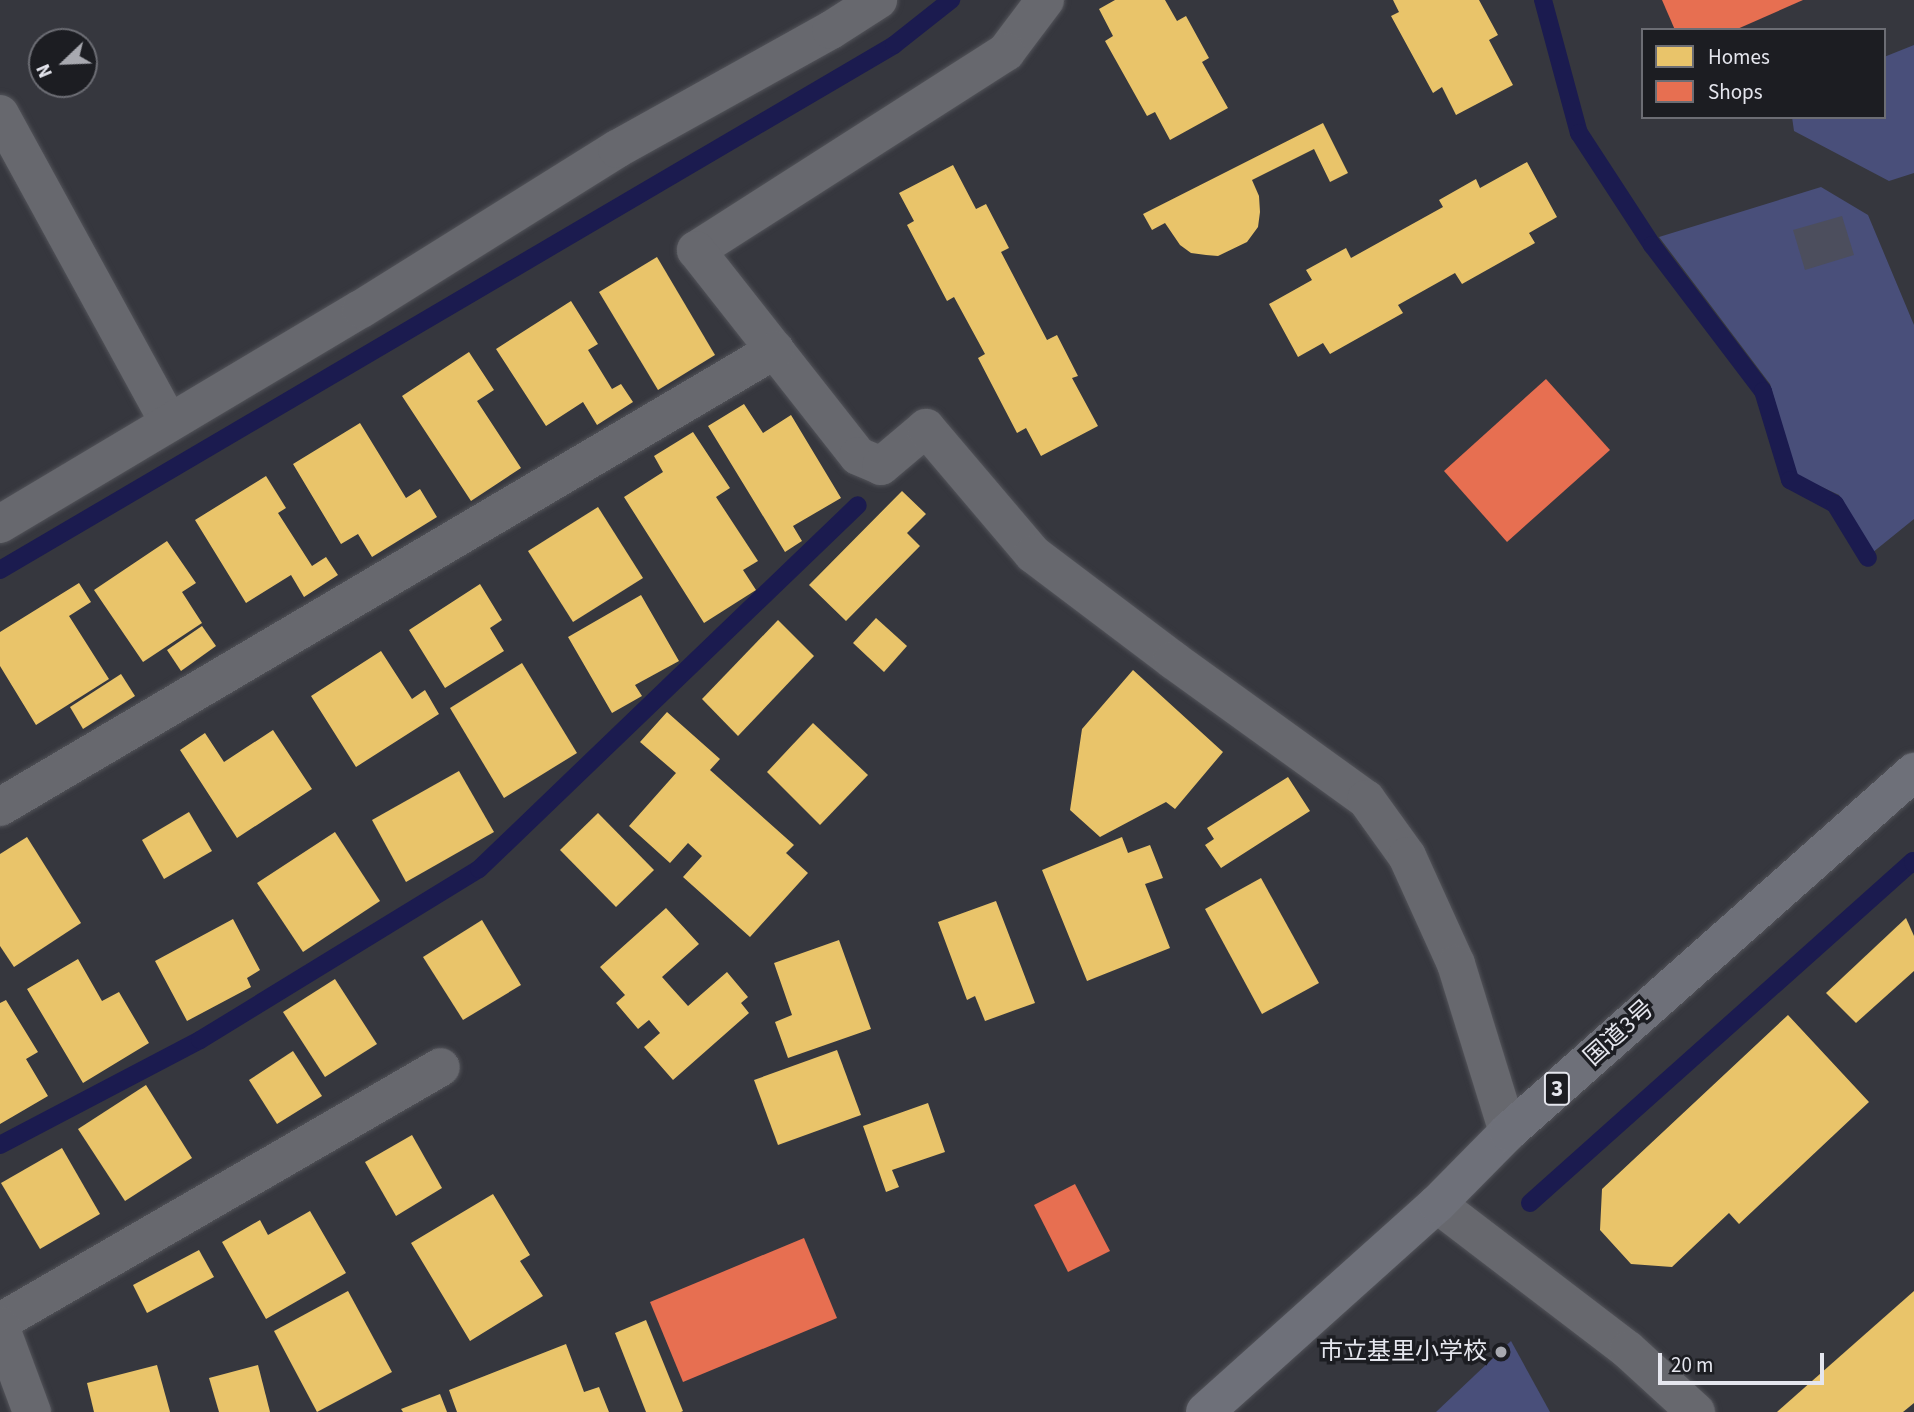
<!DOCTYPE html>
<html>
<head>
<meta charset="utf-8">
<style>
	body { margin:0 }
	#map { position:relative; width:1914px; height:1412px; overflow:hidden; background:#36373e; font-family:"Source Sans 3","Noto Sans JP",sans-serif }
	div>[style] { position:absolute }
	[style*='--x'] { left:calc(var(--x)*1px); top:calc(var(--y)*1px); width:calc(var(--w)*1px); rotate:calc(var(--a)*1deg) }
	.green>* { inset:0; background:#494f7a }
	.homes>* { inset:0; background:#e9c46a }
	.shops>* { inset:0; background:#e76f51 }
	.stream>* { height:18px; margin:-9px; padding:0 9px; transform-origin:9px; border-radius:9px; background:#1b1b4f }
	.building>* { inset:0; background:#4c4e5d }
	.roads { filter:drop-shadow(0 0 2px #525359) drop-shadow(0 0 2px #525359) }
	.minor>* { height:38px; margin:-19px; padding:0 19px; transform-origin:19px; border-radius:19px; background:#67686e }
	.trunk>* { height:38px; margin:-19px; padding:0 19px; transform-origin:19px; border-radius:19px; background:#6e7079 }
	.dots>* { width:19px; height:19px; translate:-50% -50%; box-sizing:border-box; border:4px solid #1c1d22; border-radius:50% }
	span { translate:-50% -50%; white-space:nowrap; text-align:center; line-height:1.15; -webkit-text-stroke:7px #1c1d22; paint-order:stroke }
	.shield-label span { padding:2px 5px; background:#1c1d22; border:2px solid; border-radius:5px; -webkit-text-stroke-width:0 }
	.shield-label { font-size:23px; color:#e5e6ee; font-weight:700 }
	.street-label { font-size:24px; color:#e5e6ee }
	.poi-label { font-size:24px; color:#e5e6ee }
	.right { translate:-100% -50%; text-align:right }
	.legend { position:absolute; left:1641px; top:28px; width:245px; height:91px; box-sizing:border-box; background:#1c1d22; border:2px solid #6c6d74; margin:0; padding:9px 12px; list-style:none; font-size:21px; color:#e5e6ee }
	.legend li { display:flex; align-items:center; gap:14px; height:35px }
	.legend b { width:35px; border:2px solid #6c6d74 }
	.north { position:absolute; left:28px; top:28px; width:70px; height:70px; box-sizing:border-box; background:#1c1d22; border:2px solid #6c6d74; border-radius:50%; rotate:247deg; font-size:19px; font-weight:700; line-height:28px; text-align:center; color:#e5e6ee }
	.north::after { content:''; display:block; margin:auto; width:24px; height:32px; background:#a8a9b0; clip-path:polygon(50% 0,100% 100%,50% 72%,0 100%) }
	.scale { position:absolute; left:1658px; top:1353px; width:166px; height:32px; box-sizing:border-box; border:4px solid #e5e6ee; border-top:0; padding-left:9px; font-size:21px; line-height:24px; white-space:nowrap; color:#e5e6ee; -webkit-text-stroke:5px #1c1d22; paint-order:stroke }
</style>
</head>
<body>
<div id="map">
	<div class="green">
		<div style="clip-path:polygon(1914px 45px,1914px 173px,1889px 181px,1794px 131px,1792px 117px,1884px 117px,1884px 57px)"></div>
		<div style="clip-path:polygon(1821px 187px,1868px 215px,1914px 325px,1914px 519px,1872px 553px,1839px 495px,1796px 475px,1770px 384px,1659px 237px)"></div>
		<div style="clip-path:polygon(1511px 1341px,1550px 1412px,1436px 1412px)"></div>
	</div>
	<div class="homes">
		<div style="clip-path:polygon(1115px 0,1165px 0,1177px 21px,1186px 16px,1209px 58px,1202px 62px,1228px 108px,1170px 140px,1155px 112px,1147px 116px,1105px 41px,1113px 36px,1099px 9px)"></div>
		<div style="clip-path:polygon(1393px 0,1479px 0,1498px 35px,1489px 40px,1513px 85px,1456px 115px,1442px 87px,1433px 93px,1391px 16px,1399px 12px)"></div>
		<div style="clip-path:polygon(1323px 123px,1348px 173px,1330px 182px,1314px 149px,1252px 180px,1259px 196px,1260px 212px,1258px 227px,1247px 242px,1218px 256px,1206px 255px,1191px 253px,1180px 245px,1165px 223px,1152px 230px,1143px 214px)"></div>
		<div style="clip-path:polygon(1527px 162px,1557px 217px,1529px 233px,1535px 243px,1462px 284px,1455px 273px,1398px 305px,1403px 313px,1330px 354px,1323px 343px,1298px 357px,1269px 304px,1312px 280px,1306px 270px,1346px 248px,1351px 258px,1443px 207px,1439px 200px,1476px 179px,1480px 188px)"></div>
		<div style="clip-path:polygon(953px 165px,976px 209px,986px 204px,1009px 248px,1001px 252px,1047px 340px,1057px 335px,1078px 376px,1072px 378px,1098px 426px,1041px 456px,1026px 428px,1017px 433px,978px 358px,985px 354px,954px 297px,947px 301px,907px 225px,914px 221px,899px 193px)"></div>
		<div style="clip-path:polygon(657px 257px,715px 355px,658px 390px,599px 292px)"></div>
		<div style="clip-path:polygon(571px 301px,598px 344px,588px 350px,612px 389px,621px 384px,633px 402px,597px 425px,583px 402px,546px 426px,496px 349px)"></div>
		<div style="clip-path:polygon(469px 352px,494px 390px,477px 401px,521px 468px,471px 501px,402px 396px)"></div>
		<div style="clip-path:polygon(744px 404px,763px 433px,791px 415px,841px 498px,793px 526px,802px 541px,785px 552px,708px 426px)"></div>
		<div style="clip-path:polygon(360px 423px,406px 498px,420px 489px,437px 517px,372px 557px,358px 534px,341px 544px,293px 464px)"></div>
		<div style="clip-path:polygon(693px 432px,730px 488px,716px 497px,758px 561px,743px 570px,756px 590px,704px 623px,624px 497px,663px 472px,654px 456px)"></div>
		<div style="clip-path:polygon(266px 476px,286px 508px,278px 513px,312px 566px,326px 557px,338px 575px,304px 597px,291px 575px,246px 603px,195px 520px)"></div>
		<div style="clip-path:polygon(902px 491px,926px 514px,907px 533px,920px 546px,846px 621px,809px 585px)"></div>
		<div style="clip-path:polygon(598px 507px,643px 578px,573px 622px,528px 551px)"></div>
		<div style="clip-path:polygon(167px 541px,196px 583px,182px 592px,202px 623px,143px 662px,94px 590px)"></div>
		<div style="clip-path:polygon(79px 583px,91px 602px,69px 616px,109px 679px,36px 725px,0 666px,0 632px)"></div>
		<div style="clip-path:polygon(480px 584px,502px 620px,490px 628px,504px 651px,445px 688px,409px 630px)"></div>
		<div style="clip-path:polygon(641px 595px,679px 661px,635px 685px,642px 696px,612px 713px,568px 637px)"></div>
		<div style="clip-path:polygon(876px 618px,907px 646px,884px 672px,853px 643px)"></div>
		<div style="clip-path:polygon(778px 620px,814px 656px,738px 736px,702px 699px)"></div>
		<div style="clip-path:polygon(202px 626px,216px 646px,181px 671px,167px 650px)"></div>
		<div style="clip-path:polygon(381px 651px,412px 699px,425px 690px,439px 714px,356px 767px,311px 696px)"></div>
		<div style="clip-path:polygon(522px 663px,577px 753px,504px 798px,450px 708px)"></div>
		<div style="clip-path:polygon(1133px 670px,1223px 752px,1175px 809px,1166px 802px,1100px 837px,1070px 810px,1082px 729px)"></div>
		<div style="clip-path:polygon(121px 674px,135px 696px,83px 729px,70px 707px)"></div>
		<div style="clip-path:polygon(667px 712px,720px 759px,710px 770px,794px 845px,786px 853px,808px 873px,750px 937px,683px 877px,702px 856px,688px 843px,670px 863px,629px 826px,676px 773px,640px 742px)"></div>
		<div style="clip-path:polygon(813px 723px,868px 775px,820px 825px,767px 772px)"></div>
		<div style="clip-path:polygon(273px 730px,312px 789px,237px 838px,180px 750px,205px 733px,224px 762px)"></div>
		<div style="clip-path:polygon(459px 771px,494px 832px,406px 882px,372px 820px)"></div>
		<div style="clip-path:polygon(1288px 777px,1310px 811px,1221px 868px,1205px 845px,1214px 839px,1207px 828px)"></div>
		<div style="clip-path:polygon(189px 812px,212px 851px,164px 879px,142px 840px)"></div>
		<div style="clip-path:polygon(598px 813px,654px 870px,616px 907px,560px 850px)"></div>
		<div style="clip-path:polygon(335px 832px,380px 901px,303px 952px,257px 883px)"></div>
		<div style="clip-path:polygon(27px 837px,81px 923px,14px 967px,0 946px,0 854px)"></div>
		<div style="clip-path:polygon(1122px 837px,1128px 853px,1150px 845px,1163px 878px,1145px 884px,1170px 948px,1087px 981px,1042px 870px)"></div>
		<div style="clip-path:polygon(1261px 878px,1319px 983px,1262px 1014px,1205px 909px)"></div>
		<div style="clip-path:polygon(996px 901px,1035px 1003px,985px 1021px,975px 996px,967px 1000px,938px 922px)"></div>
		<div style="clip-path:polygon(666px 908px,699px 944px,662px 977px,688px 1006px,727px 972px,748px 997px,741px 1003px,749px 1013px,673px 1080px,644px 1047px,660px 1033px,649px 1020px,638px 1029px,616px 1003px,625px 995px,600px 967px)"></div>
		<div style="clip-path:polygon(1906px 918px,1914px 936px,1914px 971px,1856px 1023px,1826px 993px)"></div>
		<div style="clip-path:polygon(233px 919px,260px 970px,247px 978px,251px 987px,187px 1021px,155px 961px)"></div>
		<div style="clip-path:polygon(482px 920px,521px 985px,463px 1020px,423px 957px)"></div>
		<div style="clip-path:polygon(839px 940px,871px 1029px,788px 1058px,775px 1022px,792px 1015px,774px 963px)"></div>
		<div style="clip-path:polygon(78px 959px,102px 1001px,119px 992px,149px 1043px,83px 1083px,27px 989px)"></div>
		<div style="clip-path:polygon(335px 979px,377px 1044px,325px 1077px,283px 1012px)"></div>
		<div style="clip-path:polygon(6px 1000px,38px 1052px,26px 1059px,48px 1096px,0 1124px,0 1003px)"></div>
		<div style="clip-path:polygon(1788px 1015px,1869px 1102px,1739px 1224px,1729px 1213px,1672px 1267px,1631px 1264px,1600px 1230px,1602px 1189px)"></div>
		<div style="clip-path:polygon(837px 1050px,861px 1115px,778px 1145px,754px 1080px)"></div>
		<div style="clip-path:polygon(293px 1051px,322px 1096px,277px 1124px,249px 1080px)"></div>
		<div style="clip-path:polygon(146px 1085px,192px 1158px,125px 1201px,78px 1129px)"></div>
		<div style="clip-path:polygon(928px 1103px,945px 1152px,892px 1170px,899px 1187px,886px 1192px,863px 1126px)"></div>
		<div style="clip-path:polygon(412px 1135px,442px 1188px,396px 1216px,365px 1162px)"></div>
		<div style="clip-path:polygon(62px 1148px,100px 1214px,40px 1249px,1px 1183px)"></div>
		<div style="clip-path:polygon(493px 1194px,530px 1255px,520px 1261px,543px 1296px,470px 1341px,411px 1243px)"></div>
		<div style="clip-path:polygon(310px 1211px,346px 1273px,266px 1319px,222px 1242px,260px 1220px,268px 1235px)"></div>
		<div style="clip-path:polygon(199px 1250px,214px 1277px,147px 1313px,133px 1285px)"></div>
		<div style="clip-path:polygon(348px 1291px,392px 1372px,317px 1412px,274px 1331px)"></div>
		<div style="clip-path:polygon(1914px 1291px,1914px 1403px,1903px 1412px,1777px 1412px)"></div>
		<div style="clip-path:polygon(646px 1320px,683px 1411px,681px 1412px,646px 1412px,615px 1333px)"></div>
		<div style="clip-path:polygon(566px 1344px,584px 1392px,599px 1387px,609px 1412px,457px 1412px,449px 1390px)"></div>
		<div style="clip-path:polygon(157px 1365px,170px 1412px,94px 1412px,87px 1383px)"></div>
		<div style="clip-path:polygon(258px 1365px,270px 1412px,219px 1412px,209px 1378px)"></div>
		<div style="clip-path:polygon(440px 1394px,447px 1412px,403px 1412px,401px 1409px)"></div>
	</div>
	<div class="shops">
		<div style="clip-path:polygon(1662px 0,1803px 0,1735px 30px,1675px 30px)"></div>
		<div style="clip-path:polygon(1546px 379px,1610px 450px,1507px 542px,1444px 471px)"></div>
		<div style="clip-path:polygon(1075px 1184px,1110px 1251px,1068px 1272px,1034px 1205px)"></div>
		<div style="clip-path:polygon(804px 1238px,837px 1318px,683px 1382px,650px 1302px)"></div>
	</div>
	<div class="stream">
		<div style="--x:1543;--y:0;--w:138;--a:74.9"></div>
		<div style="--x:1579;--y:133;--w:134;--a:56.9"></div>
		<div style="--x:1652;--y:245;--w:183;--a:52.8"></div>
		<div style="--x:1763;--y:391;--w:93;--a:73.1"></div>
		<div style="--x:1790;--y:480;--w:51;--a:28.1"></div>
		<div style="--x:1835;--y:504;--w:63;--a:58.6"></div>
		<div style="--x:0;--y:570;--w:1037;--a:-30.42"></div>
		<div style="--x:894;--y:45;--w:73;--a:-38.3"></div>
		<div style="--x:0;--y:1145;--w:226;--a:-27.7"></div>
		<div style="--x:200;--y:1040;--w:327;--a:-31.5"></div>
		<div style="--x:479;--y:869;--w:525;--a:-43.84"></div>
		<div style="--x:1530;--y:1203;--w:513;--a:-41.76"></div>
		<div style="--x:1913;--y:861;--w:3;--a:72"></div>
	</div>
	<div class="building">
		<div style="clip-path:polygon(1842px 216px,1854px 255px,1805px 270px,1793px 230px)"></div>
	</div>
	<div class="roads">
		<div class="minor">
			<div style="--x:1045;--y:0;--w:65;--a:126.9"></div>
			<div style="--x:1006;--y:52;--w:368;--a:147.4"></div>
			<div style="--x:696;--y:250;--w:262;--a:51.8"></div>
			<div style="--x:858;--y:456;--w:25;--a:23"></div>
			<div style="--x:881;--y:466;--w:59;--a:-40.2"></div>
			<div style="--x:926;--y:428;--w:165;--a:49.7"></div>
			<div style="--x:1033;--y:554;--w:176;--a:37.1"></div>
			<div style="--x:1173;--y:660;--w:238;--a:35.8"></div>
			<div style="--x:1366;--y:799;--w:70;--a:54.3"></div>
			<div style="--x:1407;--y:856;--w:119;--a:65.6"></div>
			<div style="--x:1456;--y:964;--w:176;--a:72.8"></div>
			<div style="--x:0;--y:114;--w:352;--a:61.3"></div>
			<div style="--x:0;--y:524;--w:420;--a:-30.8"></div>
			<div style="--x:361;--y:309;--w:302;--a:-32"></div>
			<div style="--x:617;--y:149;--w:245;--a:-29.1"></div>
			<div style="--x:831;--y:30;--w:56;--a:-32.6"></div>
			<div style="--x:0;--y:807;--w:900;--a:-30.53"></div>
			<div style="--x:1437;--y:1204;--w:240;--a:37.4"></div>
			<div style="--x:1628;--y:1350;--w:92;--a:42.4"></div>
			<div style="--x:0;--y:1322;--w:509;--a:-30.04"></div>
			<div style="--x:0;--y:1326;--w:92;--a:69.6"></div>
		</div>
		<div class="trunk">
			<div style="--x:1205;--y:1412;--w:312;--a:-41.9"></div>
			<div style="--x:1437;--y:1204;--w:101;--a:-45.4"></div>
			<div style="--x:1508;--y:1132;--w:543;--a:-41.56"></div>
		</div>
	</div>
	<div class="dots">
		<div style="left:1501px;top:1352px;background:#a8a9b0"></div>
	</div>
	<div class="shield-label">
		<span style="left:1557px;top:1089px">3</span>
	</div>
	<div class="street-label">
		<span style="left:1619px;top:1033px;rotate:-42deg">国道3号</span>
	</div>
	<div class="poi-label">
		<span class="right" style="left:1487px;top:1352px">市立基里小学校</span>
	</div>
	<ul class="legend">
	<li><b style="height:19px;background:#e9c46a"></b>Homes</li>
	<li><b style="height:19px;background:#e76f51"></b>Shops</li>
	</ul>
	<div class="north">N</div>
	<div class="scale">20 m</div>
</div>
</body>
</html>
